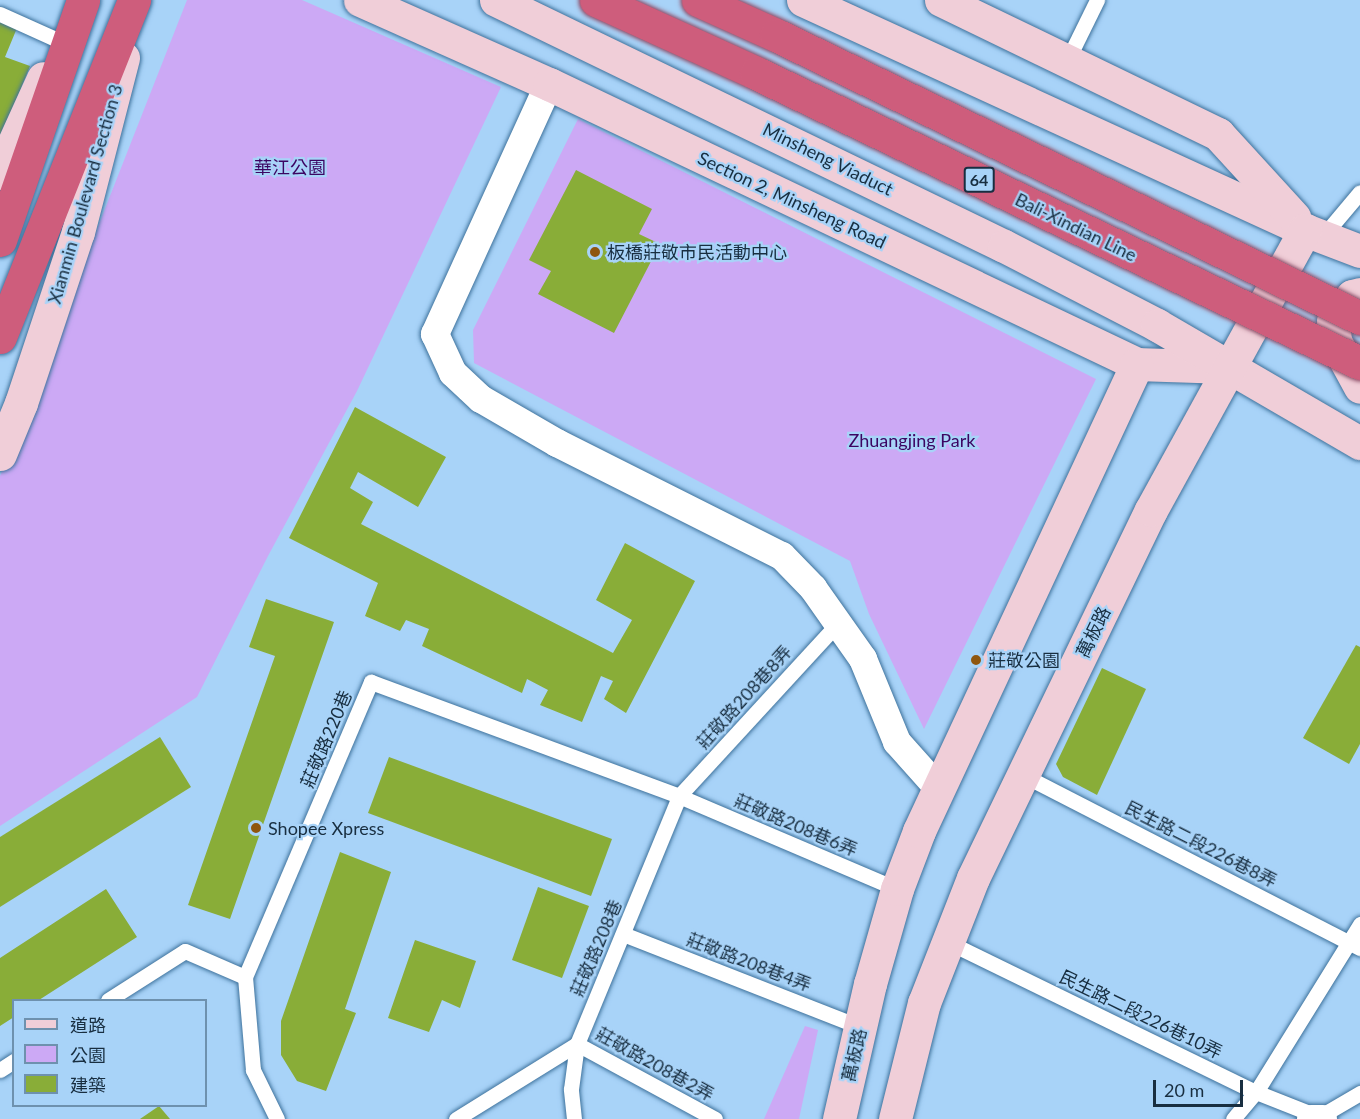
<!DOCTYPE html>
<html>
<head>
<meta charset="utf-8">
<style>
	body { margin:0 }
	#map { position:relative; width:1360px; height:1119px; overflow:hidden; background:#a8d3f8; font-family:Lato,"Noto Sans TC",sans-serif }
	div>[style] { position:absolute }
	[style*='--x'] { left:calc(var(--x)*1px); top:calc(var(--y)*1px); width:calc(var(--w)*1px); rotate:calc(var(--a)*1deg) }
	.green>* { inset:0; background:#cca9f5 }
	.building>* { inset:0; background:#89ad38 }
	.roads { filter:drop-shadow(0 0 2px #3e729c) drop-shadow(0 0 2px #3e729c) }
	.lane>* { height:15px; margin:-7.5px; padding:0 7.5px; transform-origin:7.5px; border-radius:7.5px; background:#fff }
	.street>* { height:28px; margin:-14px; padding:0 14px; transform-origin:14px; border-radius:14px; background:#fff }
	.secondary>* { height:33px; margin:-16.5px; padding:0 16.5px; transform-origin:16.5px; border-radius:16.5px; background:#f0ced8 }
	.highway>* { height:33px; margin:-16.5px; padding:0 16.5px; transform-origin:16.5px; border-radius:16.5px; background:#ce5d7c }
	.bridges { filter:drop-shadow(0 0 2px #8e4d67) drop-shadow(0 0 2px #8e4d67) }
	.highway-bridge>* { height:33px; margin:-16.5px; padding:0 16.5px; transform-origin:16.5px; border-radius:16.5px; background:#ce5d7c }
	.dots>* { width:16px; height:16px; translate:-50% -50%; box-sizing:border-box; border:3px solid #a8d3f8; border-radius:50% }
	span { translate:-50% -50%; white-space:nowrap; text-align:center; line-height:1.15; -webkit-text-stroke:4.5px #a8d3f8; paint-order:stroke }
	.shield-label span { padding:2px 4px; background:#a8d3f8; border:2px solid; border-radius:4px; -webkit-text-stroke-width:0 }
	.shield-label { font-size:16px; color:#182e40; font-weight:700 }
	.street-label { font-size:18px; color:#182e40 }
	.park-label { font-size:18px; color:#3c0562 }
	.poi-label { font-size:18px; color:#182e40 }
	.left { translate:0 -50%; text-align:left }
	.legend { position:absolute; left:12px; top:999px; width:195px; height:108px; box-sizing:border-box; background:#a8d3f8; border:2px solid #6e91ae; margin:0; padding:8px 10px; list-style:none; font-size:18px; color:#182e40 }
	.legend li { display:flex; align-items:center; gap:12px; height:30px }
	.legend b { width:30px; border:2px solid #6e91ae }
	.scale { position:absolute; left:1153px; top:1080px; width:90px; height:27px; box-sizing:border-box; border:3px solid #182e40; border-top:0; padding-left:8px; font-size:18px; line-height:21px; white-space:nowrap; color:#182e40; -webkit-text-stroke:4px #a8d3f8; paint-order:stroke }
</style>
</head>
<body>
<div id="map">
	<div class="green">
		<div style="clip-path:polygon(187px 0,302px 0,501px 87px,357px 391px,268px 556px,197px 697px,0 826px,0 476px)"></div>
		<div style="clip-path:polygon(578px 119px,1096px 379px,924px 729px,869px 614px,850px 561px,474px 363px,473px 330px)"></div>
		<div style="clip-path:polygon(805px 1026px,818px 1030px,799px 1119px,764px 1119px)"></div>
	</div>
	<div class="building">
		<div style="clip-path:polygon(0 21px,17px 28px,5px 57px,30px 66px,0 140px)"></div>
		<div style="clip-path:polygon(576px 170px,652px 209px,639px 234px,660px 244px,614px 333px,538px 294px,551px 271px,529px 260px)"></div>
		<div style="clip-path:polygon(355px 407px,446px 457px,418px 507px,358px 472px,350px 488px,373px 502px,361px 524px,613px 653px,632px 620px,596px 600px,625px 543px,695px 581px,626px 713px,604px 699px,613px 681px,601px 676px,582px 722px,540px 705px,548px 690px,527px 679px,522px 693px,422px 646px,429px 629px,406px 620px,400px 631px,365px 616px,378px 583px,289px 538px)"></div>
		<div style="clip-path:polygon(266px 599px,334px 622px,230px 919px,188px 905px,275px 656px,249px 647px)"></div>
		<div style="clip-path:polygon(1356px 645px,1360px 647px,1360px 744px,1349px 764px,1303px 738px)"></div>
		<div style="clip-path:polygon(1102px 668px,1146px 689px,1097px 795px,1063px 777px,1056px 764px)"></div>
		<div style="clip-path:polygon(160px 737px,191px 787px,0 907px,0 837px)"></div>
		<div style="clip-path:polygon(389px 757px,612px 839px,591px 896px,368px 813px)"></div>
		<div style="clip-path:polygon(340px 852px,391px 872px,345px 1009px,356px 1013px,326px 1091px,297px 1081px,281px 1055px,281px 1021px)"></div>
		<div style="clip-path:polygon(538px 887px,589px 906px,562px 978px,512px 960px)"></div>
		<div style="clip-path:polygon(106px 889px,137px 937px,39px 1000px,14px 1000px,14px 1017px,0 1026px,0 958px)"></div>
		<div style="clip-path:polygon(415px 940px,476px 961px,460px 1008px,442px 1000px,429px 1032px,388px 1018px)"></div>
		<div style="clip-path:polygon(159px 1106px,170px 1119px,140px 1119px)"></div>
	</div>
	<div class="roads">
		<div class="lane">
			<div style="--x:0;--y:14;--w:66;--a:24.2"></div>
			<div style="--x:1068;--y:59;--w:66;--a:-63.8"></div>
			<div style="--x:1323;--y:236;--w:57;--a:-49.9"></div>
			<div style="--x:1023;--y:775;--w:379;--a:27.2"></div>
			<div style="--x:623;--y:934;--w:255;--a:21.4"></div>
			<div style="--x:948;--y:942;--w:343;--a:26"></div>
			<div style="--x:1256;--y:1092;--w:68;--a:21.6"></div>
			<div style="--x:1319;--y:1117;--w:48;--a:-30.3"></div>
			<div style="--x:108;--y:1000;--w:91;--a:-32.5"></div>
			<div style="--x:185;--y:951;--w:65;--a:23.4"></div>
			<div style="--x:0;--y:1070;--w:17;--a:-33"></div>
			<div style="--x:277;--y:1119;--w:55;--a:-116.1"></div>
			<div style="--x:253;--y:1070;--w:93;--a:-94.9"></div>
			<div style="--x:245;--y:977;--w:321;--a:-66.9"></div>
			<div style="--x:371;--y:682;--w:328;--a:20.3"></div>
			<div style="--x:679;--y:796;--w:237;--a:23.1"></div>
			<div style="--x:456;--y:1119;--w:142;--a:-31.8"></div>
			<div style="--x:577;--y:1044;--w:157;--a:28.5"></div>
			<div style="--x:574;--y:1119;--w:30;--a:-96"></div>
			<div style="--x:571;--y:1089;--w:45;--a:-82.4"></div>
			<div style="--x:577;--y:1044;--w:268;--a:-67.6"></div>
			<div style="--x:679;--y:796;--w:235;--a:-47.4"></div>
			<div style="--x:1233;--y:1119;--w:35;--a:-50"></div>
			<div style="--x:1256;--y:1092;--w:198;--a:-58.2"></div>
		</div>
		<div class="street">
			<div style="--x:549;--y:84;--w:275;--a:114.5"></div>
			<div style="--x:435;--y:334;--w:43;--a:65.2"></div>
			<div style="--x:453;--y:373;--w:38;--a:43"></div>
			<div style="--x:481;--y:399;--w:88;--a:30.1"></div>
			<div style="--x:557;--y:443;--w:252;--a:26.7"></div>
			<div style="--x:782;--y:556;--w:45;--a:45.9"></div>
			<div style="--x:813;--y:588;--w:87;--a:54.8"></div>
			<div style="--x:863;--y:659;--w:90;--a:67.7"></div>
			<div style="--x:897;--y:742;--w:62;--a:48.3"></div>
			<div style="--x:1311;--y:1119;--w:12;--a:0"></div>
		</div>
		<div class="secondary">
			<div style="--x:360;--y:0;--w:207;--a:24"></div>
			<div style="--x:549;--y:84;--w:651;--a:25.46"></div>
			<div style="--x:1137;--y:364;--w:89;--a:1.9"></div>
			<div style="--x:496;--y:0;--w:564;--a:25.84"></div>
			<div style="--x:1004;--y:246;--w:172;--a:27.3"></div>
			<div style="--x:1157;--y:325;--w:235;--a:30.2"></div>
			<div style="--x:803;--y:0;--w:552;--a:24.62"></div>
			<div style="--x:1305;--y:230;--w:59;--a:20.9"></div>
			<div style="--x:941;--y:0;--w:308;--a:25.8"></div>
			<div style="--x:1218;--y:134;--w:113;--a:47.5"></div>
			<div style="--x:0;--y:173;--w:104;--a:-65.6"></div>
			<div style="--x:1360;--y:294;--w:8;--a:166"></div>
			<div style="--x:1352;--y:296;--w:31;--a:127"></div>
			<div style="--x:1333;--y:321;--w:20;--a:84"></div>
			<div style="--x:1335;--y:341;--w:52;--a:61.5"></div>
			<div style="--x:0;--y:454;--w:55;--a:-67.6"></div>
			<div style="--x:21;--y:403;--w:180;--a:-71.6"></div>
			<div style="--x:78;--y:232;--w:180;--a:-75.5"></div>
			<div style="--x:839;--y:1119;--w:139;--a:-77.1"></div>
			<div style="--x:870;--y:984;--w:99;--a:-74.1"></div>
			<div style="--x:897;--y:889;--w:62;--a:-69.2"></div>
			<div style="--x:919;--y:831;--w:515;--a:-64.98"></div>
			<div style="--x:895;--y:1119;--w:120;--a:-76"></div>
			<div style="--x:924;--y:1003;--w:134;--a:-68.6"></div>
			<div style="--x:973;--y:878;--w:409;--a:-64.2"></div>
			<div style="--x:1151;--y:510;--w:320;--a:-61.2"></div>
		</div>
		<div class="highway">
			<div style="--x:0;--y:240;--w:254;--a:-70.9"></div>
			<div style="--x:0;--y:337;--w:363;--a:-68.3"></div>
		</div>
	</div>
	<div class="bridges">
		<div class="highway-bridge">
			<div style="--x:596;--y:0;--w:176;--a:24.5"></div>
			<div style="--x:756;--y:73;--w:670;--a:25.65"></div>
			<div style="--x:698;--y:0;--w:85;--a:24.2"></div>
			<div style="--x:776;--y:35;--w:649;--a:25.85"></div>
		</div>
	</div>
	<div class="dots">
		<div style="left:595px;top:252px;background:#8f560f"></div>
		<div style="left:976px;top:660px;background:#8f560f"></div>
		<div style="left:256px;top:828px;background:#8f560f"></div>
	</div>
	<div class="shield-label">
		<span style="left:979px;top:180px">64</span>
	</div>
	<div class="street-label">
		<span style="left:828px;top:159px;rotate:26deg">Minsheng Viaduct</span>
		<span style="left:85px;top:194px;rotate:-74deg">Xianmin Boulevard Section 3</span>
		<span style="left:792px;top:200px;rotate:25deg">Section 2, Minsheng Road</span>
		<span style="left:1076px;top:227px;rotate:26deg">Bali-Xindian Line</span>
		<span style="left:1093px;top:632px;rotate:-64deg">萬板路</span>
		<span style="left:744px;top:697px;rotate:-48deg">莊敬路208巷8弄</span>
		<span style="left:326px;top:739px;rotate:-67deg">莊敬路220巷</span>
		<span style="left:796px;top:825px;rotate:23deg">莊敬路208巷6弄</span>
		<span style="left:1201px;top:844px;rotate:27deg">民生路二段226巷8弄</span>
		<span style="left:596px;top:948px;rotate:-67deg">莊敬路208巷</span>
		<span style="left:749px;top:962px;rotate:21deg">莊敬路208巷4弄</span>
		<span style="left:1141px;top:1014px;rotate:26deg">民生路二段226巷10弄</span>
		<span style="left:854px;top:1055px;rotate:-77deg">萬板路</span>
		<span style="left:655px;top:1064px;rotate:29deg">莊敬路208巷2弄</span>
	</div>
	<div class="park-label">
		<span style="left:290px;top:167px">華江公園</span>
		<span style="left:912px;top:440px">Zhuangjing Park</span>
	</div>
	<div class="poi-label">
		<span class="left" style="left:607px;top:252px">板橋莊敬市民活動中心</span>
		<span class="left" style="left:988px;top:660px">莊敬公園</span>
		<span class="left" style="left:268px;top:828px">Shopee Xpress</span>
	</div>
	<ul class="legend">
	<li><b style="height:8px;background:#f0ced8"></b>道路</li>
	<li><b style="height:16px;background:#cca9f5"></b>公園</li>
	<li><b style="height:16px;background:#89ad38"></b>建築</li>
	</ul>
	<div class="scale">20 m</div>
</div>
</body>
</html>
